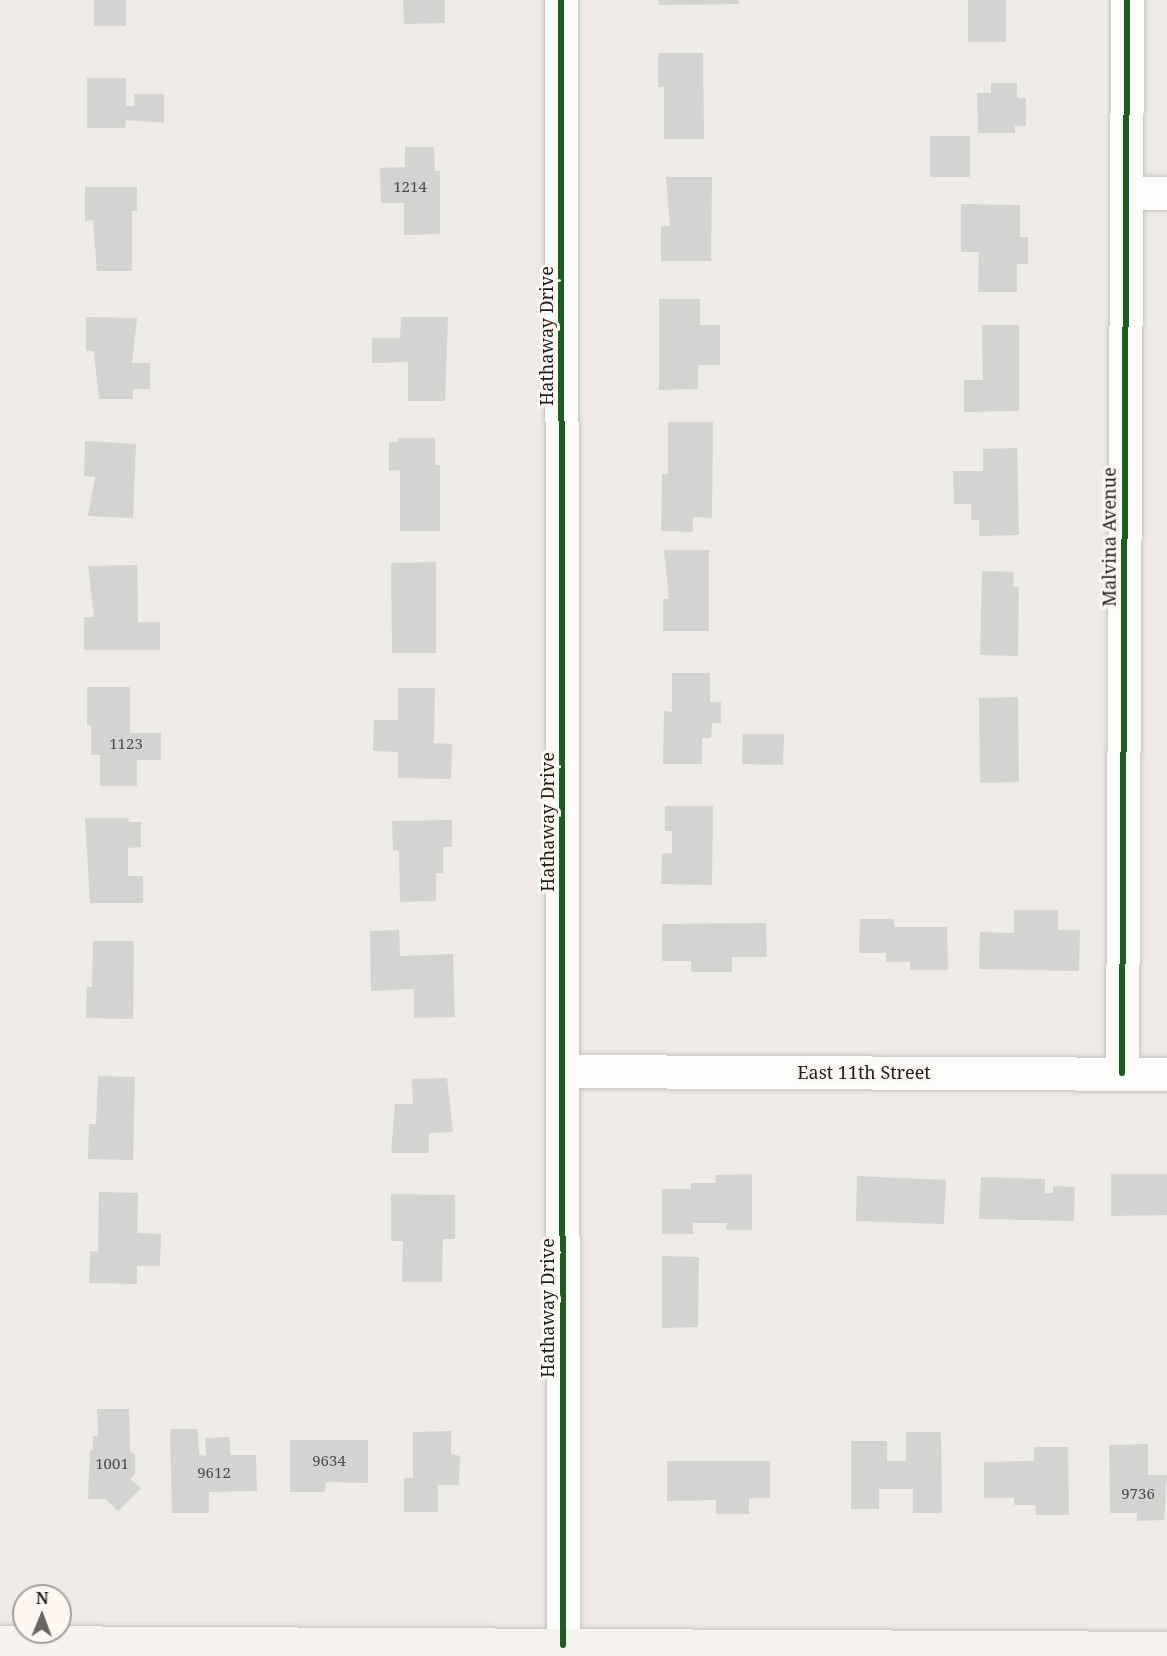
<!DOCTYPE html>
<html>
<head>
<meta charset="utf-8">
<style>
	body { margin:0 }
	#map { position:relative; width:1167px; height:1656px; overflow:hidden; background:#eeeae6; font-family:"Noto Serif",serif }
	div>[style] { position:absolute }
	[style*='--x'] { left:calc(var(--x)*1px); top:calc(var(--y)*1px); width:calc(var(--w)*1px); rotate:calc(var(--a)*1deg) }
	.building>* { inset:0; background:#d3d3d2 }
	.roads { filter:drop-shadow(0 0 2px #c6c3c0) drop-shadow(0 0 2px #c6c3c0) }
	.minor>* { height:33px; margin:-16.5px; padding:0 16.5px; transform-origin:16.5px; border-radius:16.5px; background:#fcfcfb }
	.major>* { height:33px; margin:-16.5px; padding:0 16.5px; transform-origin:16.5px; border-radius:16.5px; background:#f6f2ee }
	.cycleway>* { height:6px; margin:-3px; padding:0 3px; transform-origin:3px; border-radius:3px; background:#1b5e20 }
	span { translate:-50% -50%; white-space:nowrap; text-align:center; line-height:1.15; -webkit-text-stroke:6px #fef7f1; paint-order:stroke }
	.number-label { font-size:15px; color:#4e4c4a }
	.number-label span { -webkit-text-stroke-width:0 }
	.street-label { font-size:18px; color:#201d1b }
	.north { position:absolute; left:12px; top:1584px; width:60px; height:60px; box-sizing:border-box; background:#fef7f1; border:2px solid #a5a09b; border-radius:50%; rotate:1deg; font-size:16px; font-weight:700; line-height:24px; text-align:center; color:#201d1b }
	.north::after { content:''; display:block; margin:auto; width:21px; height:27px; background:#686562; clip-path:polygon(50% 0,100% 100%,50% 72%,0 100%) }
</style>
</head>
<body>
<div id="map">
	<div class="building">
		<div style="clip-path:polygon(94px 0,126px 0,126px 26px,94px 26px)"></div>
		<div style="clip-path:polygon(403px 0,445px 0,445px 23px,404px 24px)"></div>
		<div style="clip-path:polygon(658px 0,739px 0,739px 4px,659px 5px)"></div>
		<div style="clip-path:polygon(968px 0,1006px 0,1006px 42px,968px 42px)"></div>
		<div style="clip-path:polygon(658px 53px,703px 53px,704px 139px,664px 139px,664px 87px,658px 87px)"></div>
		<div style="clip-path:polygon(87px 78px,126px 78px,126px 106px,135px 106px,134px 94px,164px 94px,164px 123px,126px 120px,125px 128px,87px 128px)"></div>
		<div style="clip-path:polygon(991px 83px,1017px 83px,1017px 98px,1026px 98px,1026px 126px,1015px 126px,1015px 133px,978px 133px,977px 93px,991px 93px)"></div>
		<div style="clip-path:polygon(930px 136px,970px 136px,970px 177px,930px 177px)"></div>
		<div style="clip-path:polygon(405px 147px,434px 147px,435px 171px,440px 171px,440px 234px,404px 235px,404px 203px,381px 203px,380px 168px,405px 167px)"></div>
		<div style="clip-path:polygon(666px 177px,712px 177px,711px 261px,661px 261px,661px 226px,670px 226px)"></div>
		<div style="clip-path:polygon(85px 187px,137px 187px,137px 211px,132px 211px,132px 271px,97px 271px,93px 220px,85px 221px)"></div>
		<div style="clip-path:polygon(961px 204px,1020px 205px,1020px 237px,1028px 237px,1028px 264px,1017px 264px,1017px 292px,978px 292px,979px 252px,961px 252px)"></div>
		<div style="clip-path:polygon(659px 299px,700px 299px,700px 325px,720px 325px,720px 365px,698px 365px,698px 389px,659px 390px)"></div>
		<div style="clip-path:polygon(86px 317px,137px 318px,132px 363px,150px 363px,150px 389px,133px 389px,133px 399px,99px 399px,94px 351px,86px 351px)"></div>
		<div style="clip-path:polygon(401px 317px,448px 317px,445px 401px,408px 401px,408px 362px,372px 363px,372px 338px,400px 338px)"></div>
		<div style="clip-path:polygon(982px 325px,1019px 325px,1019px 411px,964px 412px,964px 380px,983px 380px)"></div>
		<div style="clip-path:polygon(668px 422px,713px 422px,712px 518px,693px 517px,693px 532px,661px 531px,662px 474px,668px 474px)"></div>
		<div style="clip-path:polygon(398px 438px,435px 438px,435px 465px,440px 465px,440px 531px,400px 531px,400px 470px,389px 471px,389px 442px,399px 442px)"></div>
		<div style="clip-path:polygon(85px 441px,136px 444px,133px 518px,88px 516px,95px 477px,84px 476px)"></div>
		<div style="clip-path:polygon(1017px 448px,1019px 535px,979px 536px,979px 520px,971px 520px,971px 504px,954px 504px,953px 471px,983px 471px,983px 449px)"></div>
		<div style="clip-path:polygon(664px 550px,709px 550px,709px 631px,663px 631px,663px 599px,669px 599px)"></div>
		<div style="clip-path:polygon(436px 562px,436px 653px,392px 653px,391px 563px)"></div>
		<div style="clip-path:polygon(137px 565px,138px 622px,160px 622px,160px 650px,84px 650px,84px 617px,94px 617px,88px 566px)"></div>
		<div style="clip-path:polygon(982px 571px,1014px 572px,1013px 587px,1019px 587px,1018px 656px,980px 655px)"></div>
		<div style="clip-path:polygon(672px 673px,710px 673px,710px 702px,721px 702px,721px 723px,712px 723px,711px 738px,702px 738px,702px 764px,663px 764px,664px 711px,672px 712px)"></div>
		<div style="clip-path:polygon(87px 687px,130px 687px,130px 733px,161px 733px,161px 760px,137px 760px,137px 786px,100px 786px,100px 755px,91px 755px,91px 725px,87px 725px)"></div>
		<div style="clip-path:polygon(398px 688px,435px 688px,434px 743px,452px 744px,451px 779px,398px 778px,398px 752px,373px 751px,374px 720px,398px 720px)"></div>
		<div style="clip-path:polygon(1018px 697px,1019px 782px,980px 783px,979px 698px)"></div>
		<div style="clip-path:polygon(743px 734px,784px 734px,783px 765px,742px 764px)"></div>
		<div style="clip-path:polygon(665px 806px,713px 806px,712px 885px,661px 884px,662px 854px,672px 853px,672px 831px,665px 831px)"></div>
		<div style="clip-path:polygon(85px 818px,129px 818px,128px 822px,141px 822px,141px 847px,128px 848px,128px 876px,143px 876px,143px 903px,90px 903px)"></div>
		<div style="clip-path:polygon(452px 820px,452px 847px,443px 847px,443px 873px,436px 873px,436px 901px,400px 902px,399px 851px,393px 850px,392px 821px)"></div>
		<div style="clip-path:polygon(1014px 910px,1058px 910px,1058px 930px,1080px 930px,1079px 971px,979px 969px,980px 932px,1014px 933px)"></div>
		<div style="clip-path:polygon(860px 919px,894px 919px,894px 927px,947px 927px,948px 970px,910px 970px,910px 962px,886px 962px,886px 953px,859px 953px)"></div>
		<div style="clip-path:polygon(766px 923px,767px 957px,732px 957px,732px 972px,691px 972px,691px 961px,662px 961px,662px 924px)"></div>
		<div style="clip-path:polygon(399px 930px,400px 956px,453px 954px,455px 1017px,414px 1018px,414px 989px,371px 991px,370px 931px)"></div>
		<div style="clip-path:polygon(93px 941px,134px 941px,133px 1019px,86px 1018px,87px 987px,92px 987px)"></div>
		<div style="clip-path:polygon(98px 1076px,135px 1077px,133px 1160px,88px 1159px,89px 1124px,96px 1124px)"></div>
		<div style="clip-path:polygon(447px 1078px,453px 1132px,429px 1133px,429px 1153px,391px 1153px,395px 1104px,413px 1104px,412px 1079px)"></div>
		<div style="clip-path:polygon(752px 1174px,752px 1230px,726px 1230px,727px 1223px,693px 1223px,693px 1234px,662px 1234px,662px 1189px,691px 1189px,691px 1183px,716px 1183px,715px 1175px)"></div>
		<div style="clip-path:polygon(1111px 1174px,1167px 1174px,1167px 1215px,1111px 1216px)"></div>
		<div style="clip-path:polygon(857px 1176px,946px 1180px,944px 1224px,856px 1221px)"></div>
		<div style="clip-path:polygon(981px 1177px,1045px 1179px,1045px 1193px,1053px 1193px,1053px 1186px,1075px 1187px,1074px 1221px,979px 1219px)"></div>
		<div style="clip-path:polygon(99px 1192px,138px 1193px,137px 1233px,161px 1234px,160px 1266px,137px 1266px,137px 1284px,89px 1283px,90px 1251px,98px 1252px)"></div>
		<div style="clip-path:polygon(391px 1194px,455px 1195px,455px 1239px,443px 1239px,442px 1282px,402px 1282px,403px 1241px,391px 1241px)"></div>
		<div style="clip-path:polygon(662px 1256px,699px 1257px,698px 1327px,662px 1328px)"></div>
		<div style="clip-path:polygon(97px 1409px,129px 1409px,130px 1451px,135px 1455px,135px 1474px,130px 1479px,141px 1488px,118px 1511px,105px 1499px,88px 1499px,90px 1450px,93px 1450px,93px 1436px,98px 1436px)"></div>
		<div style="clip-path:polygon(170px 1429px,198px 1429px,199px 1455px,206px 1456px,205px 1438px,230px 1437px,230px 1455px,256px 1455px,257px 1491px,209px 1492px,209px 1513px,172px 1513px)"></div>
		<div style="clip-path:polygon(451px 1431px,451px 1454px,460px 1456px,459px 1485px,438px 1485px,438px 1512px,404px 1512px,404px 1478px,413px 1478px,413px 1432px)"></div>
		<div style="clip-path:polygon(906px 1432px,941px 1432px,942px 1513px,913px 1513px,913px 1489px,879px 1489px,879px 1509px,851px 1509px,851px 1441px,887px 1441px,887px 1461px,906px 1461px)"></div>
		<div style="clip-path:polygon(290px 1440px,368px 1440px,368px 1483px,326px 1482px,325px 1492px,290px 1492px)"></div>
		<div style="clip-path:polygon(1148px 1444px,1148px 1475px,1167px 1475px,1164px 1520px,1137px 1521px,1137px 1513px,1110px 1513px,1109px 1445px)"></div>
		<div style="clip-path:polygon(1034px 1447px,1068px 1447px,1069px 1515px,1036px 1515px,1035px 1505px,1014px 1505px,1014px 1498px,984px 1498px,984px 1462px,1034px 1461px)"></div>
		<div style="clip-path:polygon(667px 1461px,770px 1461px,770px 1498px,749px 1498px,749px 1514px,716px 1514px,716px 1500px,667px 1501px)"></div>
	</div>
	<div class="roads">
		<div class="minor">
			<div style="--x:561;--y:0;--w:1645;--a:89.93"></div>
			<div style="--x:1126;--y:193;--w:41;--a:0"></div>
			<div style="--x:562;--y:1071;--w:605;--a:0.28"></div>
			<div style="--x:1122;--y:1073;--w:1073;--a:-89.73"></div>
		</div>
		<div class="major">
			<div style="--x:0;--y:1642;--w:1167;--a:0.29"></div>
		</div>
	</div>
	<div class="cycleway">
		<div style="--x:561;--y:0;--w:1645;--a:89.93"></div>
		<div style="--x:1122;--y:1073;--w:1073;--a:-89.73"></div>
	</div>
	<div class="number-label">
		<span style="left:410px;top:187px">1214</span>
		<span style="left:126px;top:744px">1123</span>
		<span style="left:329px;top:1461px">9634</span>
		<span style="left:112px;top:1464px">1001</span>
		<span style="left:214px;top:1473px">9612</span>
		<span style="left:1138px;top:1494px">9736</span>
	</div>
	<div class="street-label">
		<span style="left:546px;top:336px;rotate:-90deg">Hathaway Drive</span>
		<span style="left:1109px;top:537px;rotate:-90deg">Malvina Avenue</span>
		<span style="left:547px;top:822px;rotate:-90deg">Hathaway Drive</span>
		<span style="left:864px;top:1072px">East 11th Street</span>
		<span style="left:547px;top:1308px;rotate:-90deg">Hathaway Drive</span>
	</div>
	<div class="north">N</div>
</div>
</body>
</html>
